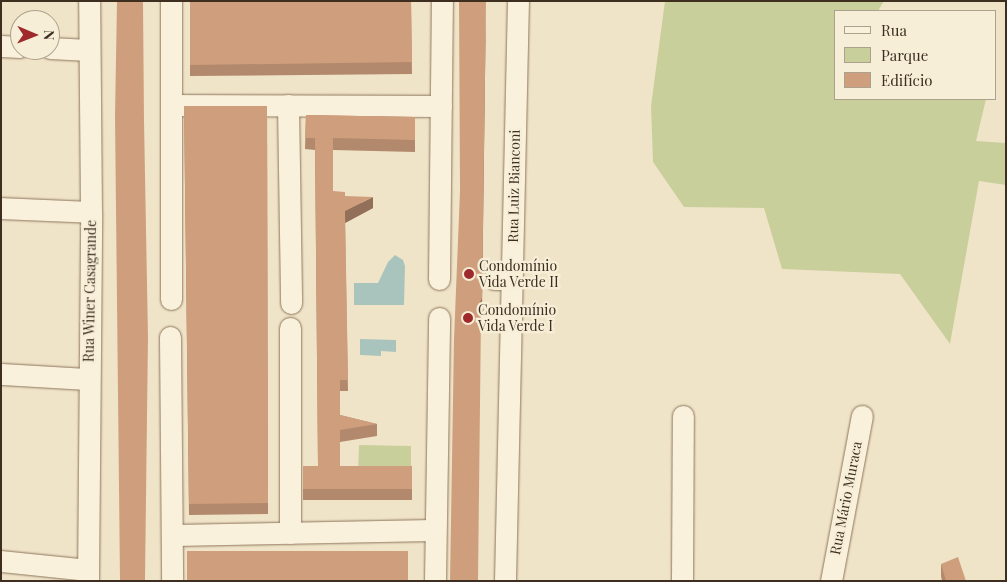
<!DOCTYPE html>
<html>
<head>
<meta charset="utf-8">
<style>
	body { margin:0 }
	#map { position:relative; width:1007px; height:582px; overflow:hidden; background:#f0e4c8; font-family:"Playfair Display",serif }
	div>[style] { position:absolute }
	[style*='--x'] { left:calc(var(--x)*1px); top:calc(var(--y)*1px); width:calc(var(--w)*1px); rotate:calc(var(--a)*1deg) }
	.green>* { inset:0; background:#c9cf9b }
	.water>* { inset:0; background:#a9c4bc }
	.roads { filter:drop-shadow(0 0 1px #8d765c) drop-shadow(0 0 1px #8d765c) }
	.street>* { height:21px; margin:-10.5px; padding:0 10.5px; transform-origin:10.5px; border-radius:10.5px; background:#faf1dc }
	.wall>* { inset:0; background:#b2896c }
	.shaded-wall>* { inset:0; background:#916f58 }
	.building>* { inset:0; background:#cf9f7d }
	.dots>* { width:14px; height:14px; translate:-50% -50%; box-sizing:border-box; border:2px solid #f7eed8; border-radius:50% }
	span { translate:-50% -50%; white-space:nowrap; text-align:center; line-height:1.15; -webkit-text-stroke:4.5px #f7eed8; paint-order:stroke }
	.street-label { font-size:14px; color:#3d2e20 }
	.poi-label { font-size:14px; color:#3d2e20 }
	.left { translate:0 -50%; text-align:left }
	.frame { position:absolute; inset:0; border:2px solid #3d2e20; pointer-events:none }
	.legend { position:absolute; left:834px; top:10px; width:162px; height:90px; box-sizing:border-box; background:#f7eed8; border:1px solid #ada18e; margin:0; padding:6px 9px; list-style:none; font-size:15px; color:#3d2e20 }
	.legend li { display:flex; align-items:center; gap:10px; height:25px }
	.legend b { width:25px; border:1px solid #ada18e }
	.north { position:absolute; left:10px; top:10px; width:50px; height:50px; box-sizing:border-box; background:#f7eed8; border:1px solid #ada18e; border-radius:50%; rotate:91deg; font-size:14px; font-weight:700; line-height:20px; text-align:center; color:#3d2e20 }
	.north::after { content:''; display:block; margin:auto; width:18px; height:22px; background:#9e2a2b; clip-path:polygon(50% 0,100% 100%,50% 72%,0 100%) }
</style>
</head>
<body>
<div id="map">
	<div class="green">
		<div style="clip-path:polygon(665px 1px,884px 1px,878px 11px,836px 11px,836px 99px,986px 99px,976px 141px,1006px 143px,1006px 185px,979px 181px,950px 344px,900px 274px,782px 269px,764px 208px,684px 207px,653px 162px,651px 106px)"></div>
		<div style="clip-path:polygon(359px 445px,411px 446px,411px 474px,358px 473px)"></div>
	</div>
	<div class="water">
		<div style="clip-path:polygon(395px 255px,403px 260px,405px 266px,404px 305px,354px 305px,354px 283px,378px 283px,388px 262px)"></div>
		<div style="clip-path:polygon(360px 339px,396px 340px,396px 352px,381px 351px,381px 356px,360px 355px)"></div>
	</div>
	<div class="roads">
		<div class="street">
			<div style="--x:1;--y:46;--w:19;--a:3"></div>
			<div style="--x:50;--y:48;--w:39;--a:3"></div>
			<div style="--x:172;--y:105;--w:269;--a:0.2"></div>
			<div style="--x:288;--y:105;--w:198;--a:89.1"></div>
			<div style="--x:1;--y:208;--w:90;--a:2.5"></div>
			<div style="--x:439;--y:279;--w:278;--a:-89.4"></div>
			<div style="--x:494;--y:279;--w:18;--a:0"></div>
			<div style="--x:171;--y:299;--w:298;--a:-90"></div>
			<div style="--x:490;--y:318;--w:21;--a:0"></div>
			<div style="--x:170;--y:337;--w:244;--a:89.5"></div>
			<div style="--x:1;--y:374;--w:88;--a:3.3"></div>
			<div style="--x:290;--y:533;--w:205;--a:-90"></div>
			<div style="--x:172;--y:535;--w:263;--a:-1.1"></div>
			<div style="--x:1;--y:561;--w:87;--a:5.9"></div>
			<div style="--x:88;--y:581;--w:369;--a:-89.5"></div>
			<div style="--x:91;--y:212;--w:211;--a:-90.5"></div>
			<div style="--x:435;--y:581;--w:263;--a:-89.1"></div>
			<div style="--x:505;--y:581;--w:580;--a:-88.72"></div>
			<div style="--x:682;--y:581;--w:165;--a:-89.7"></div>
			<div style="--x:831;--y:581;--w:168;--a:-79.4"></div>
		</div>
	</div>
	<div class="wall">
		<div style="clip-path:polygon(190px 1px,411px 1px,412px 74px,190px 76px)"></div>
		<div style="clip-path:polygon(184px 106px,267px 106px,268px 514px,189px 515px)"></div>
		<div style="clip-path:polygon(306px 115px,415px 117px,415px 152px,333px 150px,333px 191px,373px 208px,345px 223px,348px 391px,340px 391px,340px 415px,377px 424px,377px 436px,340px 442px,340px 466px,412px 466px,412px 500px,303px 500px,303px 466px,318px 466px,315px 150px,305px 149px)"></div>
		<div style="clip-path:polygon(941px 564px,966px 581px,942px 581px,941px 576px)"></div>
	</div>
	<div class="shaded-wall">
		<div style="clip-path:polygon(486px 1px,482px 309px,478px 318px)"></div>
		<div style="clip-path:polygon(373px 197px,373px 208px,345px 223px,345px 211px)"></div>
	</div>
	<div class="building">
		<div style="clip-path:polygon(117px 1px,143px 1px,144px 120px,148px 337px,145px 581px,120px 581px,115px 116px)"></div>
		<div style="clip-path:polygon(190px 1px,411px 1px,412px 62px,190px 65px)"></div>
		<div style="clip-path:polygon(459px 1px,486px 1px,482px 298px,478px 307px,481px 316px,478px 581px,450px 581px,454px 339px,460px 191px)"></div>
		<div style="clip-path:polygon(184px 106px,267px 106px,268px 503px,189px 504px)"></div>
		<div style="clip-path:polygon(306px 115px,415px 117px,415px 140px,333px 138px,333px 191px,345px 192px,345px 196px,373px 197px,345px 211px,348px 380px,340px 380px,340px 415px,377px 424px,340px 430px,340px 466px,412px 466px,412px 489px,303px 489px,303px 466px,318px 466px,315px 138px,305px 138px)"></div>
		<div style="clip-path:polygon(187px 551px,408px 551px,408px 581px,187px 581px)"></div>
		<div style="clip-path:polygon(958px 557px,966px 581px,946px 581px,941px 564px)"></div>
	</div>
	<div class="dots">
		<div style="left:469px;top:274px;background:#9e2a2b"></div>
		<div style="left:468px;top:318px;background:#9e2a2b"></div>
	</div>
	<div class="street-label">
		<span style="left:514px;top:186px;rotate:-89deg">Rua Luiz Bianconi</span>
		<span style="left:90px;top:291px;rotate:-89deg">Rua Winer Casagrande</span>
		<span style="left:846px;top:498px;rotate:-79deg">Rua Mário Muraca</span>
	</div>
	<div class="poi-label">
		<span class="left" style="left:479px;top:274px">Condomínio<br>Vida Verde II</span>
		<span class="left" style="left:478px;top:318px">Condomínio<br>Vida Verde I</span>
	</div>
	<div class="frame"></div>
	<ul class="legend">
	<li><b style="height:6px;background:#faf1dc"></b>Rua</li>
	<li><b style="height:14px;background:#c9cf9b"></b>Parque</li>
	<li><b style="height:14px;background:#cf9f7d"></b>Edifício</li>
	</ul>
	<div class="north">N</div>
</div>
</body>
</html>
